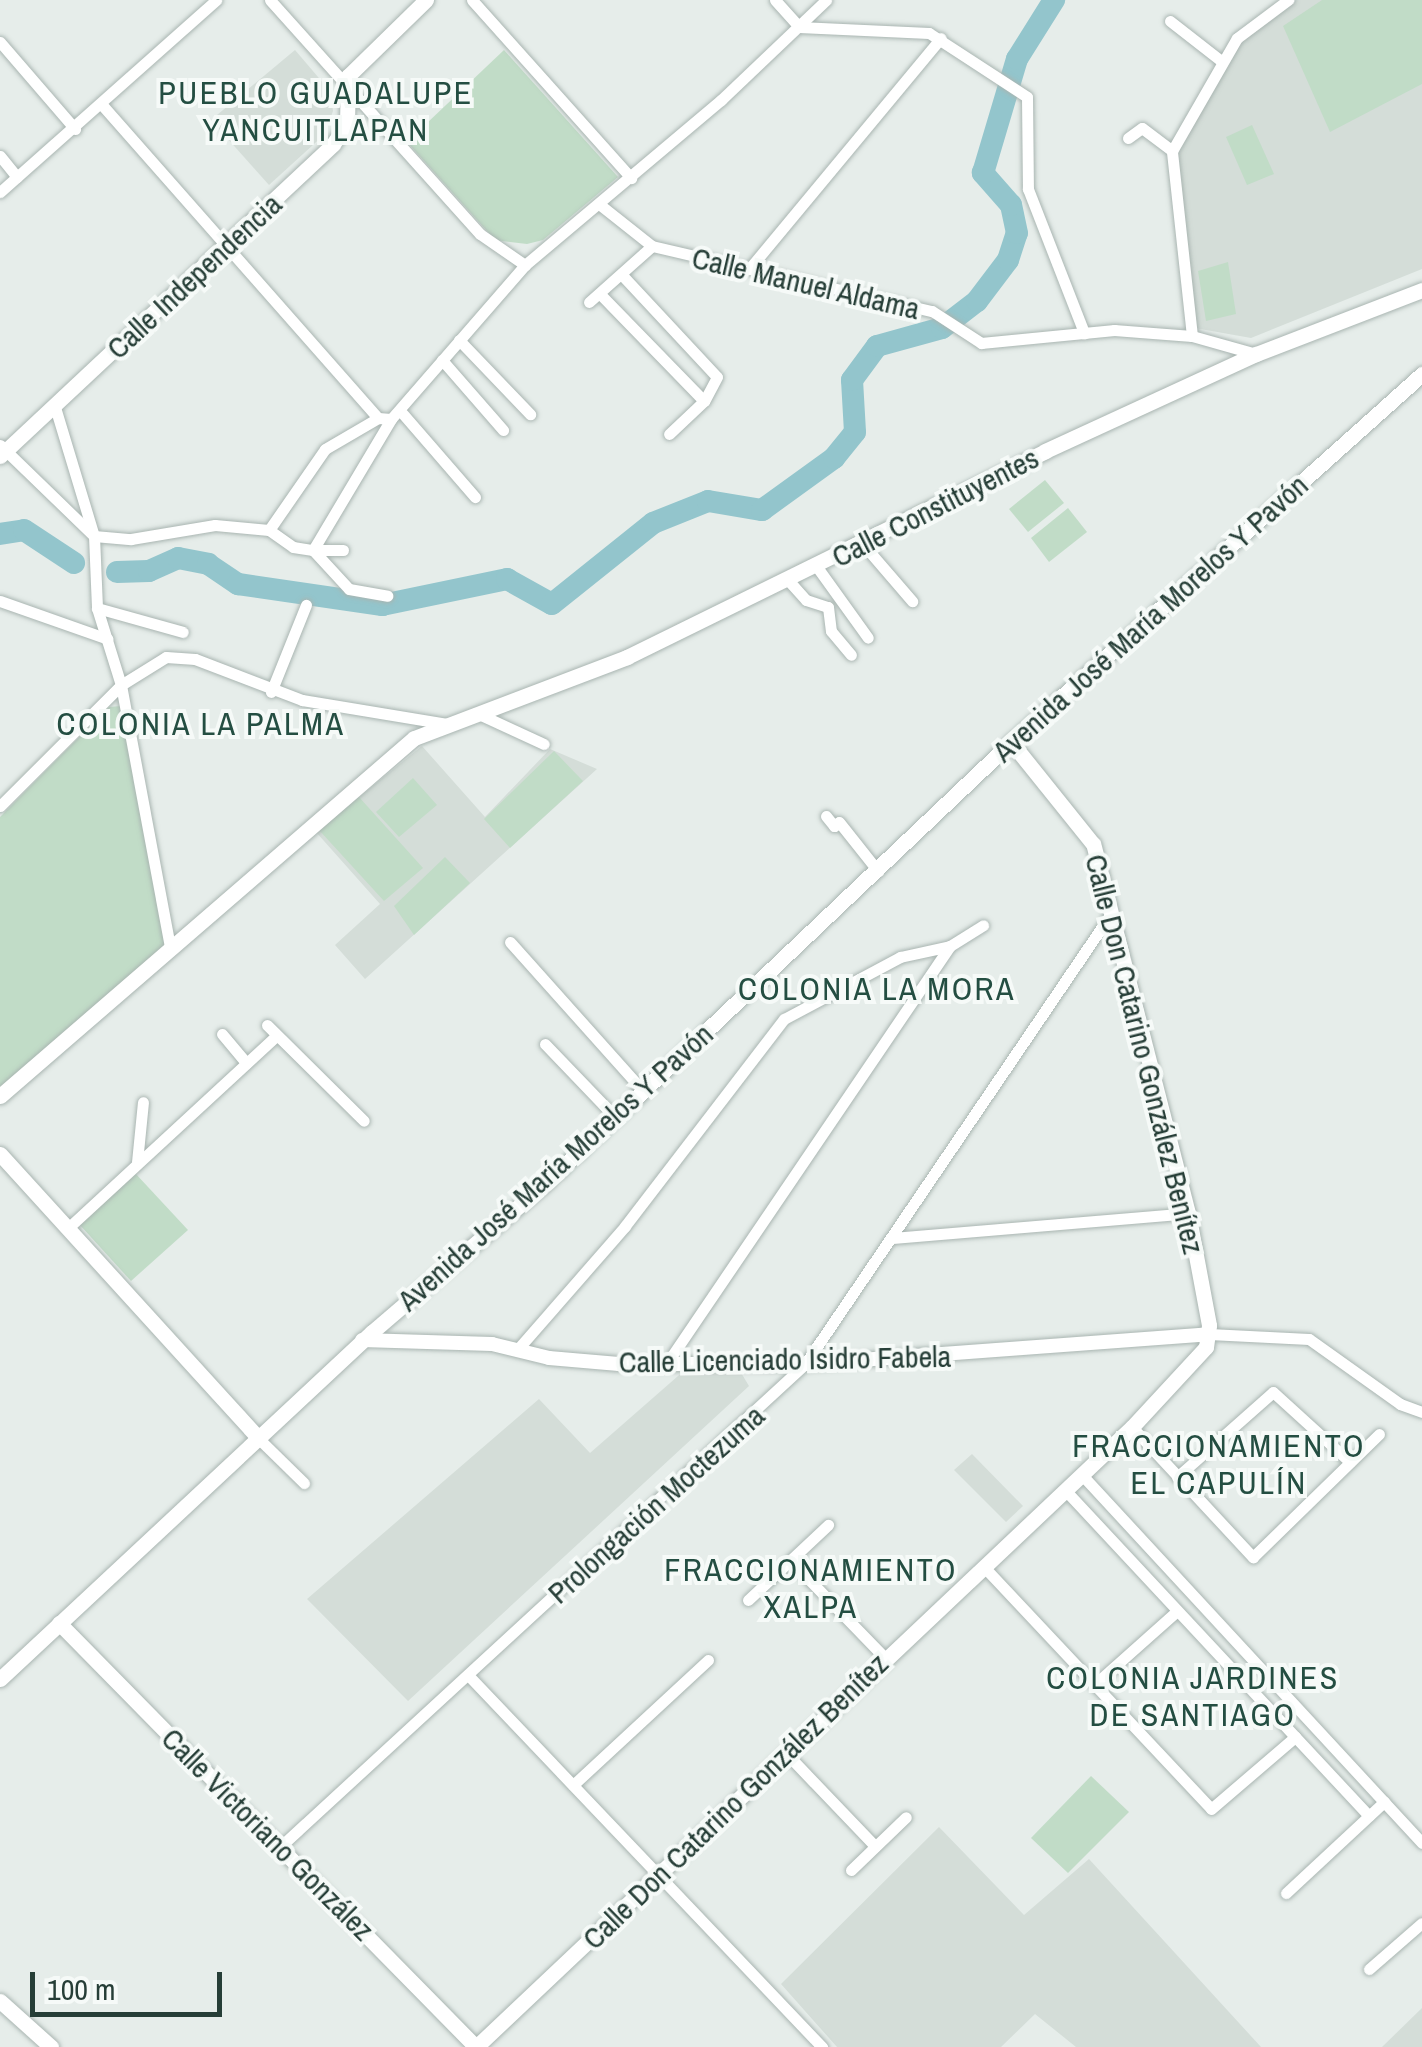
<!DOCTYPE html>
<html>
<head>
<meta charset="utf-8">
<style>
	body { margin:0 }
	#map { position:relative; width:1422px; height:2047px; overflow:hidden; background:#e6edea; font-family:"Archivo Narrow",sans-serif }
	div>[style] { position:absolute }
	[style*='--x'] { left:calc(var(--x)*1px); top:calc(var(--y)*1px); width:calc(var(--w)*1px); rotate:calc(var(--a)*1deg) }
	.built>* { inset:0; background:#d4ddd8 }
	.green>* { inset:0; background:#c1dcc7 }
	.river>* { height:22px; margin:-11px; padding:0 11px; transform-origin:11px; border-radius:11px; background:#93c5cc }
	.roads { filter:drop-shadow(0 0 2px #a9b5b1) drop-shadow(0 0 2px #a9b5b1) }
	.minor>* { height:11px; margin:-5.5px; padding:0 5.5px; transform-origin:5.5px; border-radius:5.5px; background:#fff }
	.tertiary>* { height:14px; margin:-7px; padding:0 7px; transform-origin:7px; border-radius:7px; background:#fff }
	.secondary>* { height:15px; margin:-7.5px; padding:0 7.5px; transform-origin:7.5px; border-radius:7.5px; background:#fff }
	span { translate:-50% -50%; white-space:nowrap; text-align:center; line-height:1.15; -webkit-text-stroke:8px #f6faf8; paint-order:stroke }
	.street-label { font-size:30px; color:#263e37 }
	.neighbourhood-label { font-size:32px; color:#244e42; letter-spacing:2.5px }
	.scale { position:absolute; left:30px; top:1972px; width:192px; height:45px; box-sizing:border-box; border:5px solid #263e37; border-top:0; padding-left:12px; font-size:30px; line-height:35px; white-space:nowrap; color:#263e37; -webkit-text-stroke:8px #f6faf8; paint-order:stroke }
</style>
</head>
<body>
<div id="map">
	<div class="built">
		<div style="clip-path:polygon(1296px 0,1422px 0,1422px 269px,1251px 338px,1195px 328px,1172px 151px,1243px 34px)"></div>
		<div style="clip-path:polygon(295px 50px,330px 91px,333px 111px,325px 134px,269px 185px,211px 120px)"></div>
		<div style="clip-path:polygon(422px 746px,485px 817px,550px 749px,597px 769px,365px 979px,335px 945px,380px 904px,316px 832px)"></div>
		<div style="clip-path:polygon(737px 1366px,749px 1386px,408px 1701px,307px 1599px,539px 1399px,590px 1453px,686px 1369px)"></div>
		<div style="clip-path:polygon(972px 1454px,1023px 1506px,1006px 1522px,954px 1470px)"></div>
		<div style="clip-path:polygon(939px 1827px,1024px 1915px,1089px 1859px,1261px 2047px,1076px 2047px,1035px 2014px,1001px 2047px,837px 2047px,781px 1984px)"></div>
		<div style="clip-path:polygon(1422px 2008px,1422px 2047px,1382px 2047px)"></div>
	</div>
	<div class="green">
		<div style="clip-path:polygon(1322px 0,1422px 0,1422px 84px,1330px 132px,1283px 26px)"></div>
		<div style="clip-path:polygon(504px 50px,618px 177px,543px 240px,527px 244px,495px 240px,407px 142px)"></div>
		<div style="clip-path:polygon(1252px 125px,1274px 174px,1247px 185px,1226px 137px)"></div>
		<div style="clip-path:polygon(1228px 262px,1236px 314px,1206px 321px,1198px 271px)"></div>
		<div style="clip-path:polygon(1045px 480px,1064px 503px,1028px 532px,1009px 509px)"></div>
		<div style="clip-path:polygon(1068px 508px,1087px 532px,1049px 562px,1031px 538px)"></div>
		<div style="clip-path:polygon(121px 706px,167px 943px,0 1099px,0 817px,109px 707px)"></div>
		<div style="clip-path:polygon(554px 751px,583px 781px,510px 848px,484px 819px)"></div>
		<div style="clip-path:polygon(413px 778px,437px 805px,399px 837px,376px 812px)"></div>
		<div style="clip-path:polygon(359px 797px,423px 868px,384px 901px,319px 830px)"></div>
		<div style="clip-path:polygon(445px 857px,470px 883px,414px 935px,394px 906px)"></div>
		<div style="clip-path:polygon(135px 1173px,188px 1230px,131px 1281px,79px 1224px)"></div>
		<div style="clip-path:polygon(1091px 1776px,1129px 1812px,1068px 1873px,1031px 1838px)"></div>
	</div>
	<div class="river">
		<div style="--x:0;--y:534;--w:24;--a:-9"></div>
		<div style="--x:24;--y:530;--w:60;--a:33.4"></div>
		<div style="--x:117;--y:572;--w:32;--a:-2"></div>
		<div style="--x:149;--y:571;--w:32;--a:-24"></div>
		<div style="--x:178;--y:558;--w:31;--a:11"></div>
		<div style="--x:208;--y:564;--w:36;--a:34"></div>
		<div style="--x:238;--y:584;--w:146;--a:8.3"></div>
		<div style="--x:382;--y:605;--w:128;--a:-11.7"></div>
		<div style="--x:507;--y:579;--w:51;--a:29.1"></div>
		<div style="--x:552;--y:604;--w:129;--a:-38.7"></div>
		<div style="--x:653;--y:523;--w:59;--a:-21.8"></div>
		<div style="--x:708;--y:501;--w:55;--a:9.5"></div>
		<div style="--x:762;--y:510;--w:89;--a:-35.8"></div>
		<div style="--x:834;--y:458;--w:33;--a:-51"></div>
		<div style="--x:855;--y:432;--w:52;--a:-93.3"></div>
		<div style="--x:852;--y:380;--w:42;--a:-53.7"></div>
		<div style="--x:877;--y:346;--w:67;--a:-15.5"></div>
		<div style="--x:942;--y:328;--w:44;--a:-37.6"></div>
		<div style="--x:977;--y:301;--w:51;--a:-52.9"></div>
		<div style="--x:1008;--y:260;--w:28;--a:-72"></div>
		<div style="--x:1017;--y:233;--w:29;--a:-102"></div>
		<div style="--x:1011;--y:205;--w:43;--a:-131.2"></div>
		<div style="--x:983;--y:173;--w:119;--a:-73.4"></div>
		<div style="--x:1017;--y:59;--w:70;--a:-57.9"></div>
	</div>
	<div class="roads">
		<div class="minor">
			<div style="--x:270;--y:0;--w:314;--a:48.1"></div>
			<div style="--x:480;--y:234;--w:55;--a:34.6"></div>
			<div style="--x:472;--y:0;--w:239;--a:48.2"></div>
			<div style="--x:775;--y:0;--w:36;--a:48"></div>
			<div style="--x:799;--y:27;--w:130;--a:2.6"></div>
			<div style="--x:929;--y:33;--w:117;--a:33.1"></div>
			<div style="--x:1027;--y:97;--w:92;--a:89.4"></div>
			<div style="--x:1028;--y:189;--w:155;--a:68.7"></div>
			<div style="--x:1170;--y:21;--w:63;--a:38"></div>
			<div style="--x:0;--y:42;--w:115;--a:49.2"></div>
			<div style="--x:103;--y:106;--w:416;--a:48.6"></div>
			<div style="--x:378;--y:418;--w:13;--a:4"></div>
			<div style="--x:1128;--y:138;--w:17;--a:-36"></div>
			<div style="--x:1142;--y:128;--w:38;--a:37"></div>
			<div style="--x:0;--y:156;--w:27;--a:51"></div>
			<div style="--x:0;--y:192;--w:289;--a:-41.6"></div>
			<div style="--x:599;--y:204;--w:68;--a:38.4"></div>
			<div style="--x:652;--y:246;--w:287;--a:13.1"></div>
			<div style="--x:932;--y:311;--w:59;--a:33.1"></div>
			<div style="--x:981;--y:343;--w:134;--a:-5.6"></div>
			<div style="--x:1114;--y:330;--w:78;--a:4.4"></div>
			<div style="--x:1192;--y:336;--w:66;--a:15.7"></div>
			<div style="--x:749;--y:269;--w:300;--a:-50.3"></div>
			<div style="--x:622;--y:275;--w:139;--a:47"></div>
			<div style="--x:717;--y:377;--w:27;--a:118"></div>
			<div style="--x:704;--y:401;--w:48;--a:136.7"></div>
			<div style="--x:600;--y:294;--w:149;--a:45.8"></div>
			<div style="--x:589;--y:302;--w:84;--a:-41.6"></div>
			<div style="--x:1192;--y:336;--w:186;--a:-96.2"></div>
			<div style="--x:1172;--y:151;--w:130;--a:-60.1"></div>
			<div style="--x:1237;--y:38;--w:64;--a:-36.7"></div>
			<div style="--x:459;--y:340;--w:103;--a:46.2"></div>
			<div style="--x:442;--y:360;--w:93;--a:48.9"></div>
			<div style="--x:55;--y:407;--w:135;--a:73.2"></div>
			<div style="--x:94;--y:536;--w:72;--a:87.6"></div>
			<div style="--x:97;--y:608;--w:81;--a:72.7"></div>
			<div style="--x:121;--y:685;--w:266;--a:79.4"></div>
			<div style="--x:403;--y:414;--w:110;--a:49.1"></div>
			<div style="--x:391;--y:419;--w:204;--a:-49"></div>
			<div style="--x:525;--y:265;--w:256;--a:-40.1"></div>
			<div style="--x:721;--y:100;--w:145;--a:-43.6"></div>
			<div style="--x:0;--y:445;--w:131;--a:44.1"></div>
			<div style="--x:269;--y:530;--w:98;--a:-55.3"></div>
			<div style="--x:325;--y:449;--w:61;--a:-30.3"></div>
			<div style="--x:269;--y:530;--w:29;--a:35"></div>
			<div style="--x:293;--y:547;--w:20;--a:9"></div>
			<div style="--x:313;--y:550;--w:53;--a:47.3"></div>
			<div style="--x:349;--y:589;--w:39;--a:10"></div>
			<div style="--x:94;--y:536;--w:37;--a:5"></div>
			<div style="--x:131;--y:539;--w:85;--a:-9.5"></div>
			<div style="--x:215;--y:525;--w:54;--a:5.3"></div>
			<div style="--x:862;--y:543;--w:77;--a:49.2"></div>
			<div style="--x:313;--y:550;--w:152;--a:-59.2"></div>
			<div style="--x:313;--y:550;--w:30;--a:0"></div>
			<div style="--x:817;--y:567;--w:87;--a:54.3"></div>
			<div style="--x:788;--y:580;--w:27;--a:48"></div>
			<div style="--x:806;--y:600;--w:23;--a:18"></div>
			<div style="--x:828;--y:607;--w:24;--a:83"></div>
			<div style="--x:831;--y:631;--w:31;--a:50"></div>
			<div style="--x:0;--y:601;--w:114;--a:19.4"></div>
			<div style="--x:97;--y:608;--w:89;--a:15.6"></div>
			<div style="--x:271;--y:692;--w:94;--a:-68.1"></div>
			<div style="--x:481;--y:715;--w:69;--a:24.7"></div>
			<div style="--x:0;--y:806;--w:171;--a:-45"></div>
			<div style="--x:121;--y:685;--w:53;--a:-31.9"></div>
			<div style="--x:166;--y:657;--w:29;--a:4"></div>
			<div style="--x:195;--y:659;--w:115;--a:21"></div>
			<div style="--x:302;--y:700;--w:147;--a:9.4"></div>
			<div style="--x:826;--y:816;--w:13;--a:51"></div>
			<div style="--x:834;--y:826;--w:6;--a:-39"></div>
			<div style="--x:839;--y:822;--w:63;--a:51.5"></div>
			<div style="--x:510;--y:942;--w:200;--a:48.2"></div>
			<div style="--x:267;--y:1025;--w:136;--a:44.7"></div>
			<div style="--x:222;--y:1034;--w:38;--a:50"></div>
			<div style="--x:545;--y:1044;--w:101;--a:46.2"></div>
			<div style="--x:137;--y:1162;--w:60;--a:-84.3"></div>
			<div style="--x:68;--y:1228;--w:284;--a:-42.7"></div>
			<div style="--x:892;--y:1238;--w:297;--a:-4.8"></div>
			<div style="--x:1209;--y:1334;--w:100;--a:2.9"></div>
			<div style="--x:1309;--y:1339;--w:112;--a:35.5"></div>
			<div style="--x:1400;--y:1404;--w:23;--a:20"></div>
			<div style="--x:517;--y:1350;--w:164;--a:-48.9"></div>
			<div style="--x:625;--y:1226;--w:261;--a:-52.5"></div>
			<div style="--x:784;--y:1019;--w:132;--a:-28.1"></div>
			<div style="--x:900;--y:957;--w:51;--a:-12.4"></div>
			<div style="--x:667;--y:1363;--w:504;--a:-55.84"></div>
			<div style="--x:950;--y:946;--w:39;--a:-32"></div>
			<div style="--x:1132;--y:1427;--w:178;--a:47.1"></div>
			<div style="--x:1253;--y:1557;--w:176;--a:-44.3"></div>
			<div style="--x:259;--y:1439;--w:63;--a:44.4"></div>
			<div style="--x:1082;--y:1475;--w:501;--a:47.26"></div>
			<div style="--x:1177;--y:1477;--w:128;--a:-41.5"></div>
			<div style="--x:1273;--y:1392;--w:104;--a:42.3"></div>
			<div style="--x:1066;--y:1491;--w:444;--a:47"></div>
			<div style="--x:791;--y:1561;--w:135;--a:45.9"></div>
			<div style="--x:985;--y:1568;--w:330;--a:46.8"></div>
			<div style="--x:1211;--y:1809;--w:111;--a:-40.6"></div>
			<div style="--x:748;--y:1600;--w:110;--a:-43.2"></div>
			<div style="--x:468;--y:1675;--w:514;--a:46.42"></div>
			<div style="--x:1095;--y:1684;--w:110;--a:-41.7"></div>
			<div style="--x:786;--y:1753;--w:129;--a:46.3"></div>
			<div style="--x:573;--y:1785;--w:184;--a:-42.8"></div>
			<div style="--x:281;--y:1846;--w:712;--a:-42.61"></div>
			<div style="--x:805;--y:1364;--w:543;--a:-55.81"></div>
			<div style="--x:851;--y:1870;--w:76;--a:-43.9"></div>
			<div style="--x:1286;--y:1893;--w:134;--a:-42.9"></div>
			<div style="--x:1369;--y:1969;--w:70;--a:-41"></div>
		</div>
		<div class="tertiary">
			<div style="--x:362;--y:1340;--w:130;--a:1.8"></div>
			<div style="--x:492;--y:1344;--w:59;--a:13.8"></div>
			<div style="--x:549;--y:1358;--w:70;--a:4.9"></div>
			<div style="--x:619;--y:1364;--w:186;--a:0"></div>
			<div style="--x:805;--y:1364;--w:405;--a:-4.2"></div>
		</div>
		<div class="secondary">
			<div style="--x:0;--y:456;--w:456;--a:-43.1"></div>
			<div style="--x:333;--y:144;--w:24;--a:-55"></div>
			<div style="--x:347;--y:124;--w:48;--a:-88.8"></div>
			<div style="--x:348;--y:76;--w:109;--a:-44.3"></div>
			<div style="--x:0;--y:1096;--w:547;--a:-40.85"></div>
			<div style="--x:414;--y:738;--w:228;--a:-20.8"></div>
			<div style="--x:627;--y:657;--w:466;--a:-26.2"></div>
			<div style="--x:1045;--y:451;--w:232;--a:-24.7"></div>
			<div style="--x:1256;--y:354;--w:178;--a:-21.1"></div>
			<div style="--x:0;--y:1154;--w:385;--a:47.7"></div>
			<div style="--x:59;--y:1623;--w:595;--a:45.48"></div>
			<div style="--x:0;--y:1679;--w:509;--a:-43.01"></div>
			<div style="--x:372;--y:1332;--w:232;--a:-40.6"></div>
			<div style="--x:548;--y:1181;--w:638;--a:-43.48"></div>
			<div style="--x:1011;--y:742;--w:552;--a:-41.84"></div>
			<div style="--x:0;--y:2001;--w:69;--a:42"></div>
			<div style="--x:476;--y:2047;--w:903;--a:-43.38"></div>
			<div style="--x:1132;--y:1427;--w:109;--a:-47.2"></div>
			<div style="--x:1206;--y:1347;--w:22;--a:-82"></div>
			<div style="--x:1209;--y:1325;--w:114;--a:-100.6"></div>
			<div style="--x:1188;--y:1213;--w:381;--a:-104.4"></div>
			<div style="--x:1093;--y:844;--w:131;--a:-128.8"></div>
		</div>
	</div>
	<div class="street-label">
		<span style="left:194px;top:276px;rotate:-43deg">Calle Independencia</span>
		<span style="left:806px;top:283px;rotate:13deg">Calle Manuel Aldama</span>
		<span style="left:935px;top:507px;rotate:-27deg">Calle Constituyentes</span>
		<span style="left:1150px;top:618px;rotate:-42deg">Avenida José María Morelos Y Pavón</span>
		<span style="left:1145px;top:1054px;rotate:76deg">Calle Don Catarino González Benítez</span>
		<span style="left:555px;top:1167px;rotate:-42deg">Avenida José María Morelos Y Pavón</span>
		<span style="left:785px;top:1359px;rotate:-1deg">Calle Licenciado Isidro Fabela</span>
		<span style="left:656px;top:1504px;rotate:-42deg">Prolongación Moctezuma</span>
		<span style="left:735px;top:1801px;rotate:-44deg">Calle Don Catarino González Benítez</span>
		<span style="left:268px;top:1834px;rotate:45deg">Calle Victoriano González</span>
	</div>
	<div class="neighbourhood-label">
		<span style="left:316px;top:112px">PUEBLO GUADALUPE<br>YANCUITLAPAN</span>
		<span style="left:201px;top:724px">COLONIA LA PALMA</span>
		<span style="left:877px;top:989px">COLONIA LA MORA</span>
		<span style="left:1219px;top:1465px">FRACCIONAMIENTO<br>EL CAPULÍN</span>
		<span style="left:811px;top:1589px">FRACCIONAMIENTO<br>XALPA</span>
		<span style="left:1193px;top:1697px">COLONIA JARDINES<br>DE SANTIAGO</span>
	</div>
	<div class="scale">100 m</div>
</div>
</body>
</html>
